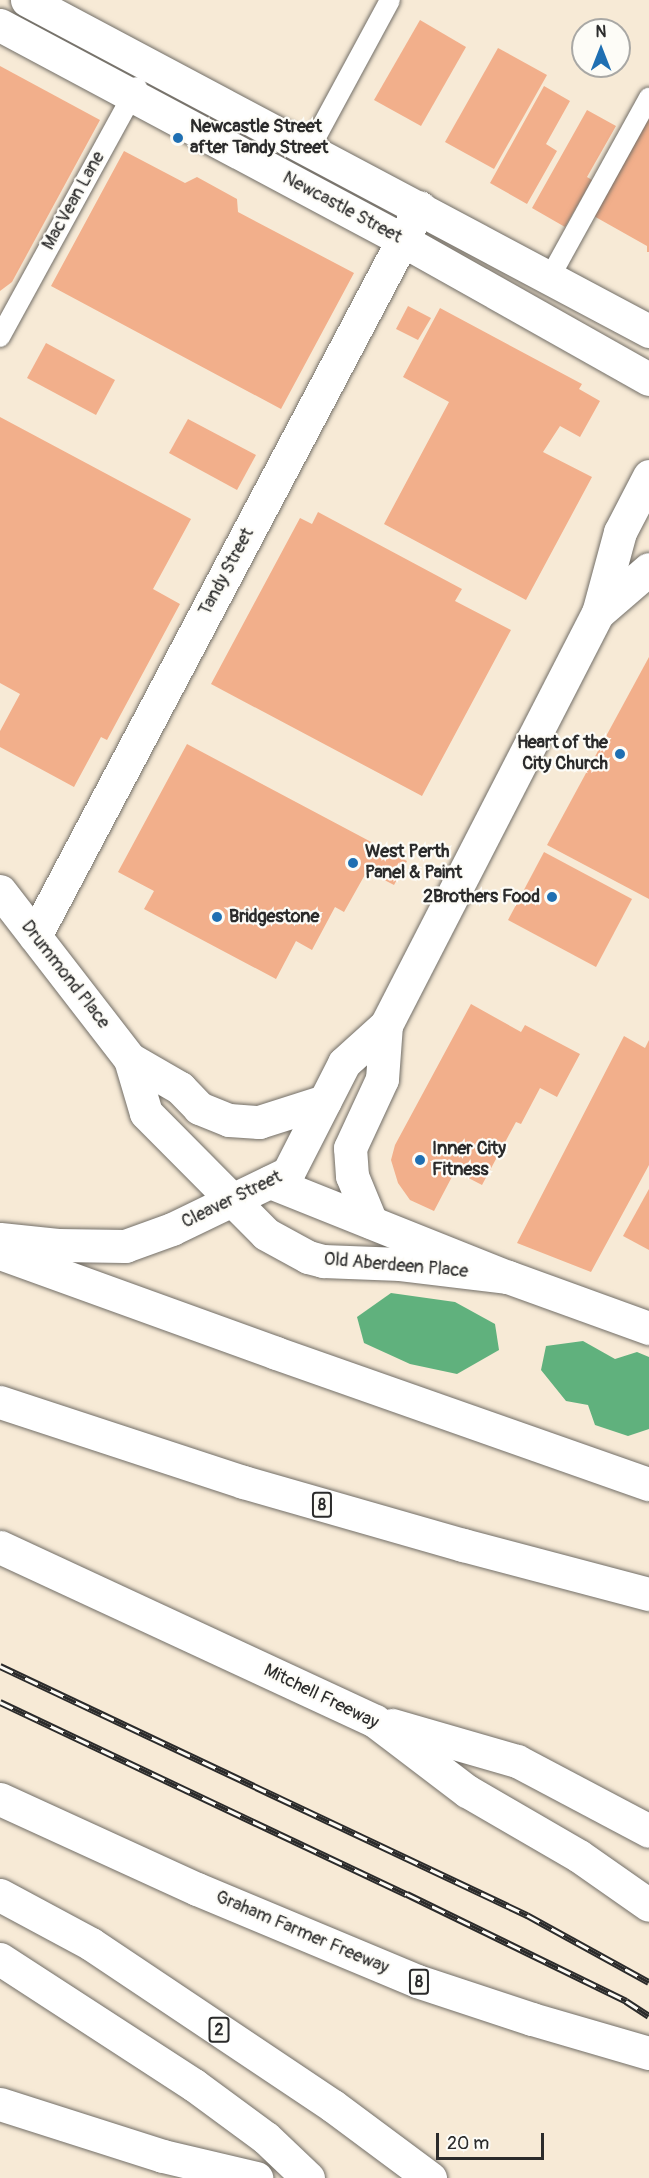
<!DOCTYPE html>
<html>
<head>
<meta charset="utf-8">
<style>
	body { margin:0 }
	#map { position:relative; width:649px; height:2178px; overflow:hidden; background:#f7ead6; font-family:Pangolin,sans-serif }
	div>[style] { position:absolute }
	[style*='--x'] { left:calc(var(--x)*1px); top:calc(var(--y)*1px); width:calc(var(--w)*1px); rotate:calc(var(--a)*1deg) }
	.forest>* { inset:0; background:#60b17d }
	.building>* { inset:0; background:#f2af8b }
	.roads { filter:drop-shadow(0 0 2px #726e67) drop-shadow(0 0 2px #726e67) }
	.lane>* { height:20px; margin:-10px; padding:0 10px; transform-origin:10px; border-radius:10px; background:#fff }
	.street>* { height:33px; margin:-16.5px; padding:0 16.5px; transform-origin:16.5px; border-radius:16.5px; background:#fff }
	.primary>* { height:33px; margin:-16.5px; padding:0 16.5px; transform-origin:16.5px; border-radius:16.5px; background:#fff }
	.highway>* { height:33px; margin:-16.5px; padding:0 16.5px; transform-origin:16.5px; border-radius:16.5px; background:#fff }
	.rail>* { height:7px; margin-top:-3.5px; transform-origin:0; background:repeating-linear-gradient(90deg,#fdfcf7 0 14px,#2b2b2b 0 28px); box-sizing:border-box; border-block:2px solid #2b2b2b }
	.dots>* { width:16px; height:16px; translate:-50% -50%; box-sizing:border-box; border:3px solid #fdfcf7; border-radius:50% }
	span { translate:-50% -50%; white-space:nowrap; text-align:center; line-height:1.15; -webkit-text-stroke:4.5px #fdfcf7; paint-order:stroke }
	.shield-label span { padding:2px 4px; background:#fdfcf7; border:2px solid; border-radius:4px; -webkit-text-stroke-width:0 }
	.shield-label { font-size:16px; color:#2b2b2b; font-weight:700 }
	.poi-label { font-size:18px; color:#2b2b2b; font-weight:700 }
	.left { translate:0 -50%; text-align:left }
	.right { translate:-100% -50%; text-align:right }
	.street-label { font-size:18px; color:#2b2b2b }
	.north { position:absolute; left:571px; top:18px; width:60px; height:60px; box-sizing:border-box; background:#fdfcf7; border:2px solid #a9a8a5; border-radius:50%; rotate:0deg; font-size:16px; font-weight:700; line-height:24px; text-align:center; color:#2b2b2b }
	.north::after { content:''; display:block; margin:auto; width:21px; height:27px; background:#1f6fb2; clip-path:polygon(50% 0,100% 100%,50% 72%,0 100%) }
	.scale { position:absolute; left:436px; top:2133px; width:108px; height:27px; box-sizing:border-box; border:3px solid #2b2b2b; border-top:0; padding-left:8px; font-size:18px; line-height:21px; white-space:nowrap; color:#2b2b2b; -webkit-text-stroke:4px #fdfcf7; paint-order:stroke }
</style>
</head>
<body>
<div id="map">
	<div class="forest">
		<div style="clip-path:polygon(391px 1293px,455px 1302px,495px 1324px,499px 1350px,457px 1374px,410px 1364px,364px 1343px,357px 1317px)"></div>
		<div style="clip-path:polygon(583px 1341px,615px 1359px,637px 1352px,649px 1357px,649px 1429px,628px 1436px,595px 1425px,588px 1405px,566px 1401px,541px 1370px,546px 1346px)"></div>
	</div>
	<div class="building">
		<div style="clip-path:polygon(420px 20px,466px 47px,421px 126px,374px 100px)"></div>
		<div style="clip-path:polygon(498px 48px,547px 75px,494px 169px,445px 142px)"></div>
		<div style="clip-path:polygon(0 66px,100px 120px,12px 282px,0 291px)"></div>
		<div style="clip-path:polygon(544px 86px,570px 101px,546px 144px,557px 151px,527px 204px,490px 183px)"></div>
		<div style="clip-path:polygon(587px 110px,616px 126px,587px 177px,592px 180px,565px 227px,532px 208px)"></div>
		<div style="clip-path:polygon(649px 114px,649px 252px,647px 252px,647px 246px,592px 215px)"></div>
		<div style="clip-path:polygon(124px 151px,185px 183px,197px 177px,237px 199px,238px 212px,354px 273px,281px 409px,51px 286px)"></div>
		<div style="clip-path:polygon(408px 306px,431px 318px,418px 340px,396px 329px)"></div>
		<div style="clip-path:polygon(440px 308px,582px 384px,579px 389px,600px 401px,580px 437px,560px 426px,543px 452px,592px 477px,526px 600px,384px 524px,449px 402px,403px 377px)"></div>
		<div style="clip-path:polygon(46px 343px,115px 380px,96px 415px,27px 378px)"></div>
		<div style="clip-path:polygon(0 417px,191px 519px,153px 589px,180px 604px,107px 740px,101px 737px,74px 787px,0 747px,0 731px,20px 694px,0 683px)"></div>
		<div style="clip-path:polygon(188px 419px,256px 455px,237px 490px,169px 453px)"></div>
		<div style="clip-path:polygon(318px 512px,462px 589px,455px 601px,511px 630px,422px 796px,211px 684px,300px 518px,312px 524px)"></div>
		<div style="clip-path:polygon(649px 657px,649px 899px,547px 845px)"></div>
		<div style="clip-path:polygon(187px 744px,407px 861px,394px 885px,367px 871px,344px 912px,335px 907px,312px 950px,296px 941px,276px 979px,144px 909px,154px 891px,118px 872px)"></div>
		<div style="clip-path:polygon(544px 852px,632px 899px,596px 967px,508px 920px)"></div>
		<div style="clip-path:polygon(471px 1004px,521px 1032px,525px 1025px,580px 1054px,557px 1097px,540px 1088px,521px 1124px,516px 1122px,482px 1185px,455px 1171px,434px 1211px,410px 1200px,398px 1183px,391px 1160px,395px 1145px)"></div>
		<div style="clip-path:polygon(624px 1036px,645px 1048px,649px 1040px,649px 1165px,591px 1272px,517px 1243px)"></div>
		<div style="clip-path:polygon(649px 1189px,649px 1250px,623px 1236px)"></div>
	</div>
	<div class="roads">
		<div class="lane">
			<div style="--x:309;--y:150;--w:170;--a:-61.6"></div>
			<div style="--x:550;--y:277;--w:205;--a:-61.1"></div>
			<div style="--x:0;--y:337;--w:285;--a:-61.3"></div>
		</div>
		<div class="street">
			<div style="--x:598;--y:613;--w:67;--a:-40.8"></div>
			<div style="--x:0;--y:891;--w:212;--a:52.3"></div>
			<div style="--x:130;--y:1059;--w:56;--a:73.5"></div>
			<div style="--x:146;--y:1113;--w:170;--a:45.2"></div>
			<div style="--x:266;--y:1234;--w:48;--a:28.7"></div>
			<div style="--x:308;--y:1257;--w:16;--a:15"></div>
			<div style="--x:323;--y:1261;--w:77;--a:2.2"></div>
			<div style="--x:400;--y:1264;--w:109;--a:6.9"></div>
			<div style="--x:35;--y:936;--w:824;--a:-62.16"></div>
			<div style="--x:130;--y:1059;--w:58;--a:30.1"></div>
			<div style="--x:180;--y:1088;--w:28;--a:46"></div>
			<div style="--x:199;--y:1108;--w:32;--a:22"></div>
			<div style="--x:229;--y:1120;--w:30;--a:4"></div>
			<div style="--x:259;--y:1122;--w:69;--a:-17.7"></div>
			<div style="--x:270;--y:1182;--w:256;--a:21.8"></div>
			<div style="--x:508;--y:1277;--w:150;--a:19.9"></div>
			<div style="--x:371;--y:1222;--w:50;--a:-112.4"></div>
			<div style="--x:352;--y:1176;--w:28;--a:-94"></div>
			<div style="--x:350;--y:1148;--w:76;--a:-65.1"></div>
			<div style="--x:382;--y:1079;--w:54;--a:-85.8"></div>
			<div style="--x:0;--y:1239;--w:58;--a:5.9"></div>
			<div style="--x:58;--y:1245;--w:67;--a:0.9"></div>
			<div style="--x:125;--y:1246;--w:50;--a:-19.9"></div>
			<div style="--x:172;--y:1229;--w:129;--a:-25.8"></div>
			<div style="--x:288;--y:1173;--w:123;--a:-63"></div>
			<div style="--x:344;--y:1063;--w:57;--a:-42.1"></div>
			<div style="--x:386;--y:1025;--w:463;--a:-62.8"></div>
			<div style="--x:598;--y:613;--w:84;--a:-74.8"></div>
			<div style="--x:620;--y:532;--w:63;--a:-62.6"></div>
		</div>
		<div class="primary">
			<div style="--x:27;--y:0;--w:705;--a:28.02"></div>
			<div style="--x:0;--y:25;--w:456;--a:28.1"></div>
			<div style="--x:402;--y:240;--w:283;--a:29.4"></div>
		</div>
		<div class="highway">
			<div style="--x:0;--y:1253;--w:294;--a:19.9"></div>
			<div style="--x:276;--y:1353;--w:395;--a:19.4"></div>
			<div style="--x:0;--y:1402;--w:256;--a:18.2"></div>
			<div style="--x:243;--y:1482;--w:229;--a:16"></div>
			<div style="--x:463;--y:1545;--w:192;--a:14.8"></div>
			<div style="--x:0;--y:1547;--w:413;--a:24.9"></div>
			<div style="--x:375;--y:1721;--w:116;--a:37.3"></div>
			<div style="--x:467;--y:1791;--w:129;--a:30.1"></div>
			<div style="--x:579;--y:1856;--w:85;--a:35"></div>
			<div style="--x:392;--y:1725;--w:130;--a:16.1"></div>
			<div style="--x:517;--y:1761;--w:149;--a:27.9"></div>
			<div style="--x:0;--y:1799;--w:217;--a:24.6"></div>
			<div style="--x:197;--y:1889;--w:238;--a:22.7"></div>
			<div style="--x:417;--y:1981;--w:121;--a:18.3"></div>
			<div style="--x:532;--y:2019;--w:122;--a:16.2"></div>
			<div style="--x:0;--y:1895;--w:103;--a:28.3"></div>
			<div style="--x:91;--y:1944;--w:291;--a:33.8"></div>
			<div style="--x:333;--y:2106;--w:121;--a:36.6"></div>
			<div style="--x:0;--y:1959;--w:231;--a:33"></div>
			<div style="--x:194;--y:2085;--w:89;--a:36.4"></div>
			<div style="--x:266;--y:2138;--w:58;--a:43.6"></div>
			<div style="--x:0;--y:2104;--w:171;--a:17.7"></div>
			<div style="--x:163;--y:2156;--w:96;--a:13.3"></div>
		</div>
	</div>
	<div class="rail">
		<div style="--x:0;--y:1666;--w:583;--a:25.29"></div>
		<div style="--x:527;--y:1915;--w:139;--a:28.8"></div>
		<div style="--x:0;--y:1702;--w:450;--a:25.3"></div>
		<div style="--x:407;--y:1894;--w:244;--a:26"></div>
		<div style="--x:626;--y:2001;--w:27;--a:33"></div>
	</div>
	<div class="dots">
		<div style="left:178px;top:138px;background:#1f6fb2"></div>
		<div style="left:620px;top:754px;background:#1f6fb2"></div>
		<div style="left:353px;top:863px;background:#1f6fb2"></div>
		<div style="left:552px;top:897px;background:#1f6fb2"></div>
		<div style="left:217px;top:917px;background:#1f6fb2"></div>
		<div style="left:420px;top:1160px;background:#1f6fb2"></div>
	</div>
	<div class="shield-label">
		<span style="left:322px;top:1505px">8</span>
		<span style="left:419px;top:1982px">8</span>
		<span style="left:219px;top:2030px">2</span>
	</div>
	<div class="poi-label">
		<span class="left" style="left:190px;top:138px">Newcastle Street<br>after Tandy Street</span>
		<span class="right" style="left:608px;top:754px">Heart of the<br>City Church</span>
		<span class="left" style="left:365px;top:863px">West Perth<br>Panel &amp; Paint</span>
		<span class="right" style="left:540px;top:897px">2Brothers Food</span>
		<span class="left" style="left:229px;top:917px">Bridgestone</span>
		<span class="left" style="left:432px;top:1160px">Inner City<br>Fitness</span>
	</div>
	<div class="street-label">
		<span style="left:74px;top:201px;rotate:-61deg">MacVean Lane</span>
		<span style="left:342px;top:208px;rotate:28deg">Newcastle Street</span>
		<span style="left:227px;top:572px;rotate:-62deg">Tandy Street</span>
		<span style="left:65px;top:975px;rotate:52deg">Drummond Place</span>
		<span style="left:232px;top:1200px;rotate:-26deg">Cleaver Street</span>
		<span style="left:396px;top:1266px;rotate:5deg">Old Aberdeen Place</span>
		<span style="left:321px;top:1697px;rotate:26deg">Mitchell Freeway</span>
		<span style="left:302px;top:1933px;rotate:23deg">Graham Farmer Freeway</span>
	</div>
	<div class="north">N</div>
	<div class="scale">20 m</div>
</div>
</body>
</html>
